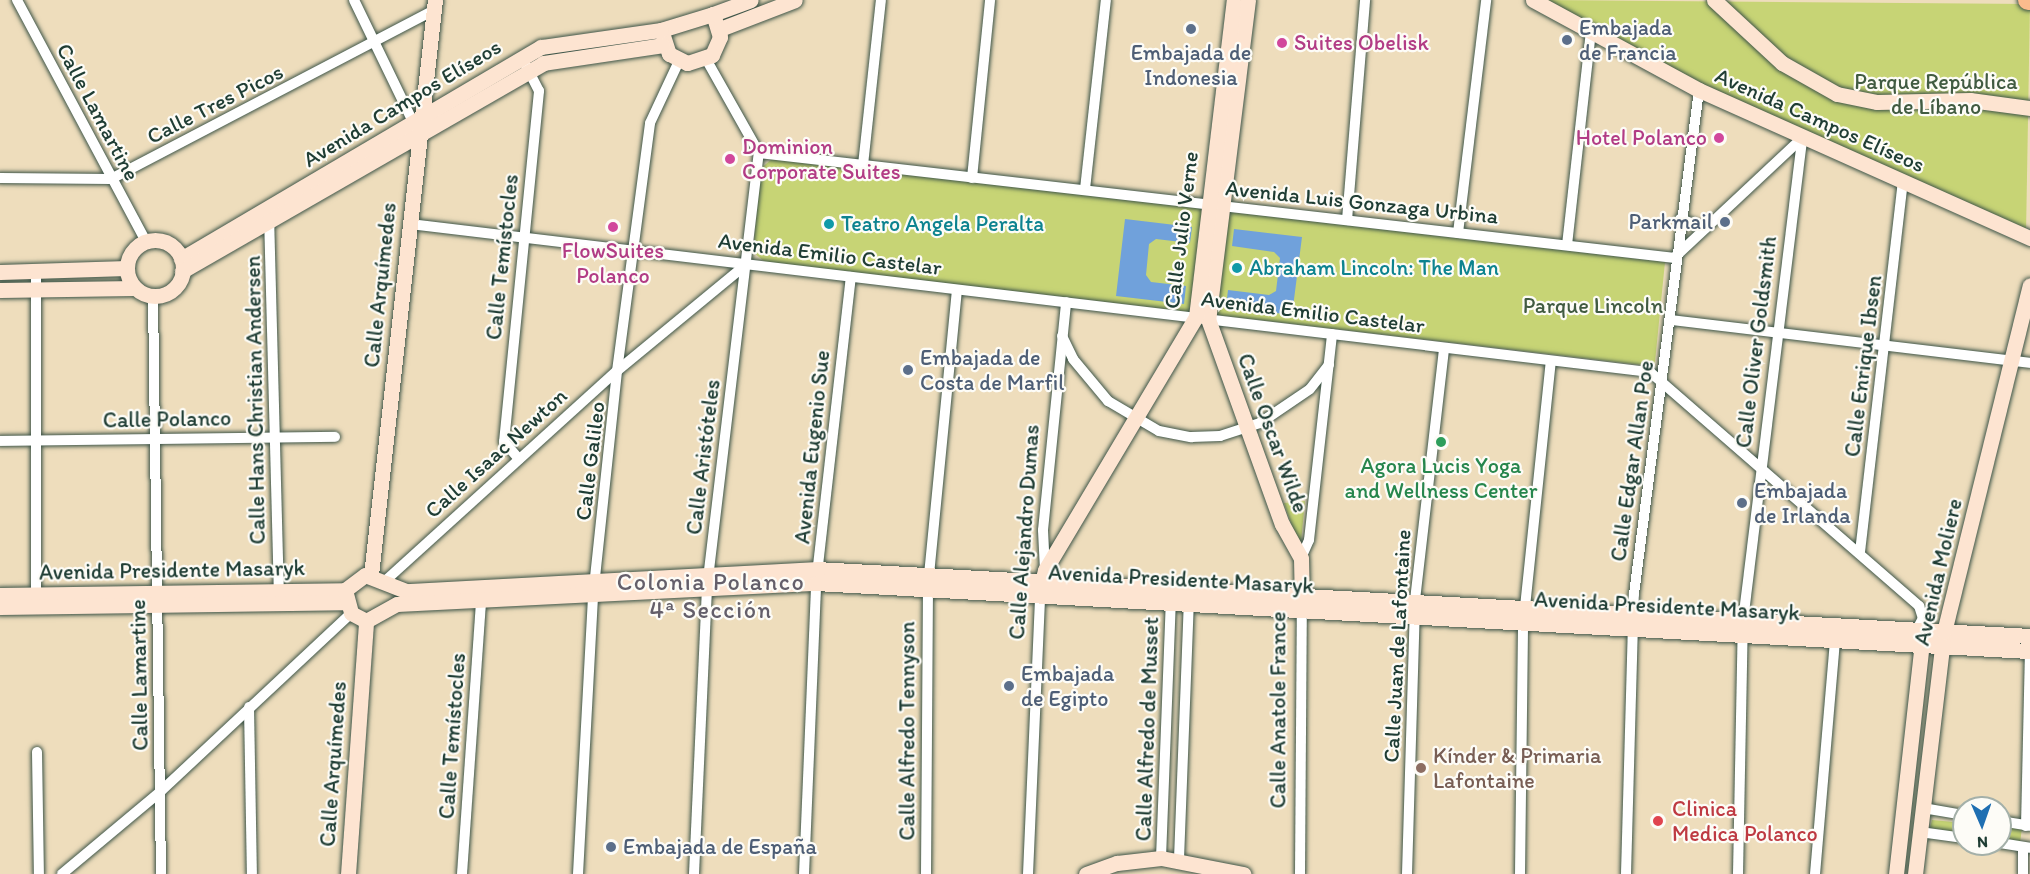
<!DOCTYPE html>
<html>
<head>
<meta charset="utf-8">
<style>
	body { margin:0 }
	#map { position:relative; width:2030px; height:874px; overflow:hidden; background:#eeddbc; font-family:Itim,sans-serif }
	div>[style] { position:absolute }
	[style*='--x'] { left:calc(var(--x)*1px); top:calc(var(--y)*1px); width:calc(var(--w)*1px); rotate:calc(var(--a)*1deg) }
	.green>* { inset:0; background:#c7d475 }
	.water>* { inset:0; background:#70a1db }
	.roads { filter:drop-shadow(0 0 2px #3e5548) drop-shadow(0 0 2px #3e5548) }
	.street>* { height:10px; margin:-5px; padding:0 5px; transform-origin:5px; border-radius:5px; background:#fff }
	.secondary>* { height:15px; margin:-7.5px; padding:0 7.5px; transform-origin:7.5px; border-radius:7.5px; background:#fde4d1 }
	.secondary>.ring { margin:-7.5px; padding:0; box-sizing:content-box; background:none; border:15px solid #fde4d1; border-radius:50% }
	.highway>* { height:20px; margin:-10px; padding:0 10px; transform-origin:10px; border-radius:10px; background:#fbbb8d }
	.dots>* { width:16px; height:16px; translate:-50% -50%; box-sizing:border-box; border:3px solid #fdfcf7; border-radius:50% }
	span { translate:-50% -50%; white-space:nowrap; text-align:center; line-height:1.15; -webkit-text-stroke:4.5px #fdfcf7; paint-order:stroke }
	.service-label { font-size:22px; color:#4e5e75 }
	.left { translate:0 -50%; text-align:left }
	.right { translate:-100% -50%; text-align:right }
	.hotel-label { font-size:22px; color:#b23c85 }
	.park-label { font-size:22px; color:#415b41 }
	.street-label { font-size:22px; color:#1f3d34 }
	.culture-label { font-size:22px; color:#0d838f }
	.leisure-label { font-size:22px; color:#27864d }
	.education-label { font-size:22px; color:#785e54 }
	.health-label { font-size:22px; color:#be3a42 }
	.neighbourhood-label { font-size:24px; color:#645f6a; letter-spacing:1.5px }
	.north { position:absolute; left:1952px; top:796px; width:60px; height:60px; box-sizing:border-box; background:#fdfcf7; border:2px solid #a4b0a9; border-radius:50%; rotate:178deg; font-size:16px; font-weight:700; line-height:24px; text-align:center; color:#1f3d34 }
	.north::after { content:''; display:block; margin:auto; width:21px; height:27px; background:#1f6fb2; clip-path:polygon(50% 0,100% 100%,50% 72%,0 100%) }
</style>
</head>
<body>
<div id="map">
	<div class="green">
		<div style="clip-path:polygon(1545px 0,2030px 4px,2026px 234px,1701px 84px)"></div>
		<div style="clip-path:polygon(772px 159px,1665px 262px,1655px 362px,1651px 366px,765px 262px,753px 252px,761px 168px)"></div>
		<div style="clip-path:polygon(1305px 501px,1301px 542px,1298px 543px,1284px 503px)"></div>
		<div style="clip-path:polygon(1932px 820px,1964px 823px,1964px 833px,1930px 828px)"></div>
		<div style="clip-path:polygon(2000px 826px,2022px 828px,2020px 843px,2000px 839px)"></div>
	</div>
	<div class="water">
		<div style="clip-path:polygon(1125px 219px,1192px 227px,1190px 243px,1156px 239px,1149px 244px,1146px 275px,1151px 282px,1186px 286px,1184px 304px,1116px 296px)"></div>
		<div style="clip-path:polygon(1234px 229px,1302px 237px,1292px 315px,1226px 307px,1228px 290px,1269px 295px,1276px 291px,1280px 258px,1274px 252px,1232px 246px)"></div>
	</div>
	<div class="roads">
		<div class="street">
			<div style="--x:17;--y:0;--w:274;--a:61.9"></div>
			<div style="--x:354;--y:0;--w:136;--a:64.2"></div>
			<div style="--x:759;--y:153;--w:922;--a:6.54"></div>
			<div style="--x:863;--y:165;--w:166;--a:-83.8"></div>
			<div style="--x:0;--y:178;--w:111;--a:0.5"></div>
			<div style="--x:111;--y:179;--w:365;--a:-27.6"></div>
			<div style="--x:972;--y:178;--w:179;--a:-84.2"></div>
			<div style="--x:1085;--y:189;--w:190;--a:-83.7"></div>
			<div style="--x:269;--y:215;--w:376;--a:88.5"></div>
			<div style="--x:1680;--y:219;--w:27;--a:20"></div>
			<div style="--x:1347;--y:220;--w:221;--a:-85.3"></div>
			<div style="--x:410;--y:224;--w:1249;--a:6.81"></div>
			<div style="--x:1650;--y:372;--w:357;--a:41"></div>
			<div style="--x:1919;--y:606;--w:13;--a:72"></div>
			<div style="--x:1923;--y:618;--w:15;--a:118"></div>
			<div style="--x:1458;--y:233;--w:235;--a:-83.1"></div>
			<div style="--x:1567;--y:245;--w:215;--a:-83.6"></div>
			<div style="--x:1675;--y:257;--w:174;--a:-43.1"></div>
			<div style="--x:36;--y:269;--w:326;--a:90"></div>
			<div style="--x:153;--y:296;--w:578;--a:89.21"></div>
			<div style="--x:1671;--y:320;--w:362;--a:6.8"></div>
			<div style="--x:1062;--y:336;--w:25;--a:64"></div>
			<div style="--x:1073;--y:359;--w:55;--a:50.2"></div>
			<div style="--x:1108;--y:401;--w:59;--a:30.5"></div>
			<div style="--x:1159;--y:431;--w:33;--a:11"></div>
			<div style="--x:1191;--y:437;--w:29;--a:-2"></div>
			<div style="--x:1220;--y:436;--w:42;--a:-18"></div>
			<div style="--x:1260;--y:423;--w:60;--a:-34.2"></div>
			<div style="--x:1310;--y:389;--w:31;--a:-52"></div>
			<div style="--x:0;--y:441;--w:335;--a:-0.7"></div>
			<div style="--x:519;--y:459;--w:23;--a:-131"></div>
			<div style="--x:504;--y:442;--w:353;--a:-84.3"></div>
			<div style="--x:539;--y:91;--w:28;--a:-117"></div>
			<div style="--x:1860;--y:552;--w:371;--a:-83.4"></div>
			<div style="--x:1301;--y:558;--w:20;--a:-66"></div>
			<div style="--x:1309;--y:540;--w:207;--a:-83.6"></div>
			<div style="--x:1045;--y:570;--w:40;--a:-92.9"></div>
			<div style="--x:1043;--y:530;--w:229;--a:-84.2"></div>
			<div style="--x:929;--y:575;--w:286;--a:-84.4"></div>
			<div style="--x:385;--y:581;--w:313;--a:-42.2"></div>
			<div style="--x:617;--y:371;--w:168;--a:-39.5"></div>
			<div style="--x:1525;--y:607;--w:247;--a:-84"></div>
			<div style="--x:249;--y:707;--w:167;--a:89"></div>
			<div style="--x:37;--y:752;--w:122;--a:89.1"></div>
			<div style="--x:1923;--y:808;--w:42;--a:9.7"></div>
			<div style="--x:2000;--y:821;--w:30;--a:9"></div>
			<div style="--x:2026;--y:826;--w:182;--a:-88.7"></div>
			<div style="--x:1920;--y:832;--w:44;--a:7.8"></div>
			<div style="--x:2000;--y:843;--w:30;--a:9"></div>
			<div style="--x:1161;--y:858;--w:257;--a:-87.8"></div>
			<div style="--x:1179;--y:859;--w:257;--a:-87.8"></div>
			<div style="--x:62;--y:874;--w:128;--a:-39.9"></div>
			<div style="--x:160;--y:792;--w:262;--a:-43.1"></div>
			<div style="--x:462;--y:874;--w:275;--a:-86"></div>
			<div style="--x:578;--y:874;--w:278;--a:-86.9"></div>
			<div style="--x:593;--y:596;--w:226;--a:-83.9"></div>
			<div style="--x:617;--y:371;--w:250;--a:-82.4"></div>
			<div style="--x:650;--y:123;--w:68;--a:-64.9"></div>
			<div style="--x:694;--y:874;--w:287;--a:-87.4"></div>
			<div style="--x:707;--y:587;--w:437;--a:-83.2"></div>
			<div style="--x:759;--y:153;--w:108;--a:-119.4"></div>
			<div style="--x:804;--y:874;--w:291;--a:-87.6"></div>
			<div style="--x:816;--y:583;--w:308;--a:-83.5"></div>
			<div style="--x:926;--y:874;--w:286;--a:-89.6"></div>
			<div style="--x:1028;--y:874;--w:279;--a:-87.5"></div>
			<div style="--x:1300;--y:874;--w:267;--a:-89.6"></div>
			<div style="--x:1407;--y:874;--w:274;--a:-88.3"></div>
			<div style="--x:1415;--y:600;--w:253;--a:-83.4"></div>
			<div style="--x:1520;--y:874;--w:254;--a:-89.3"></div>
			<div style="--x:1626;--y:874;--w:280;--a:-88.4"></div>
			<div style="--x:1634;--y:594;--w:508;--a:-82.65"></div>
			<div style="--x:1738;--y:874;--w:253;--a:-88.9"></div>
			<div style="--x:1743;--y:621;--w:487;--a:-83"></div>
			<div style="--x:1815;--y:874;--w:236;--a:-85.1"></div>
			<div style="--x:2023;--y:874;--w:27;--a:-90"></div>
		</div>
		<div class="secondary">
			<div style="--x:1248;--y:0;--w:321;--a:97.1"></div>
			<div style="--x:1208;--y:319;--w:218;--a:70.2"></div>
			<div style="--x:1282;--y:524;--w:39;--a:61"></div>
			<div style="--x:1301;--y:558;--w:47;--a:88.8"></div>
			<div style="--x:1533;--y:0;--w:189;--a:28.5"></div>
			<div style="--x:1699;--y:90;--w:363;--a:24.1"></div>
			<div style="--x:1714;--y:0;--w:93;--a:42.8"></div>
			<div style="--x:1782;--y:63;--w:63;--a:29.4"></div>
			<div style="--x:1837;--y:94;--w:41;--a:11.3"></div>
			<div style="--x:1877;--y:102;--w:93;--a:-1.2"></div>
			<div style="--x:1970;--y:100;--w:61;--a:7.6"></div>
			<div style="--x:713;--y:14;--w:24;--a:73"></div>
			<div style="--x:720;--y:37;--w:20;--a:114"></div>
			<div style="--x:712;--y:55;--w:26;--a:162"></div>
			<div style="--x:687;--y:63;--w:20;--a:-153"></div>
			<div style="--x:669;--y:54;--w:25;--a:-108"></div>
			<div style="--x:661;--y:30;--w:54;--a:-17.1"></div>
			<div style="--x:713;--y:14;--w:40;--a:-20.2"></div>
			<div style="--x:720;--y:29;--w:80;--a:-21.1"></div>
			<div class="ring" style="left:127px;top:240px;width:41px;height:41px"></div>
			<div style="--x:181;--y:259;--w:418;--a:-30.5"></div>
			<div style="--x:541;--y:47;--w:121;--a:-8.1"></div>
			<div style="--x:182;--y:271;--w:417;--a:-29.9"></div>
			<div style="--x:543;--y:63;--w:121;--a:-8.5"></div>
			<div style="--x:0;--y:272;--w:127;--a:-1.8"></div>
			<div style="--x:0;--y:290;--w:135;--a:-0.8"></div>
			<div style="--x:371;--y:575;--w:579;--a:-83.65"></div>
			<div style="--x:1040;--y:589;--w:20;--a:-75"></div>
			<div style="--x:1045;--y:570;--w:295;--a:-59.2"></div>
			<div style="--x:1196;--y:317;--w:319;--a:-83.2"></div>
			<div style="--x:0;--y:595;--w:345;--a:-0.8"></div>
			<div style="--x:0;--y:607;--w:345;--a:-0.8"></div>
			<div style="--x:2030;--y:636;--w:1214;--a:-176.84"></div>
			<div style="--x:818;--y:569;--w:413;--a:176.9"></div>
			<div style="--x:406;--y:591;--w:44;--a:-158.7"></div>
			<div style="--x:365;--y:575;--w:25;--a:143"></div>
			<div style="--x:345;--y:590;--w:24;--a:75"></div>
			<div style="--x:351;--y:613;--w:17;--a:28"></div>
			<div style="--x:366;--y:621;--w:35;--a:-29"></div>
			<div style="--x:397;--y:604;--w:420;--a:-2.9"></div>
			<div style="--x:816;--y:583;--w:1216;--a:3.21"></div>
			<div style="--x:348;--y:874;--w:254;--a:-85.9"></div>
			<div style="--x:1086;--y:874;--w:33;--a:-20"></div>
			<div style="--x:1117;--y:863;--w:44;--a:-6.5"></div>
			<div style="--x:1161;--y:858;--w:84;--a:11"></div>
			<div style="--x:1896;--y:874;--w:231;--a:-83.6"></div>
			<div style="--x:1915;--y:874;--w:244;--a:-83.2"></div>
			<div style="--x:1944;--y:632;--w:357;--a:-76.1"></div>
		</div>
		<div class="highway">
			<div style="--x:2028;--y:0;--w:2;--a:0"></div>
		</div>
	</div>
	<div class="dots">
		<div style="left:1191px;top:29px;background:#5c6f8a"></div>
		<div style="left:1567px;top:40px;background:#5c6f8a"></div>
		<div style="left:1282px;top:43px;background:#d1479c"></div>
		<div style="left:1719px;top:138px;background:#d1479c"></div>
		<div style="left:730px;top:159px;background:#d1479c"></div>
		<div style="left:1725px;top:222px;background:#5c6f8a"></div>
		<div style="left:829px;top:224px;background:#0f9aa8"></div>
		<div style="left:613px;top:227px;background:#d1479c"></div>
		<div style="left:1237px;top:268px;background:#0f9aa8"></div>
		<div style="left:908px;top:370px;background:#5c6f8a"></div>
		<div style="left:1441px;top:442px;background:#2e9e5b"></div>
		<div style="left:1742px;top:503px;background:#5c6f8a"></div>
		<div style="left:1009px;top:686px;background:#5c6f8a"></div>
		<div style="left:1421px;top:768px;background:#8d6e63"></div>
		<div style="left:1658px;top:821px;background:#e0444e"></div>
		<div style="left:611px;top:847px;background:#5c6f8a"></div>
	</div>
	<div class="service-label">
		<span class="left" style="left:1579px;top:40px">Embajada<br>de Francia</span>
		<span style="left:1191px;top:65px">Embajada de<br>Indonesia</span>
		<span class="right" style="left:1713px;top:222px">Parkmail</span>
		<span class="left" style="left:920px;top:370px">Embajada de<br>Costa de Marfil</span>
		<span class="left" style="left:1754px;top:503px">Embajada<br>de Irlanda</span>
		<span class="left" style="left:1021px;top:686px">Embajada<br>de Egipto</span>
		<span class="left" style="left:623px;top:847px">Embajada de España</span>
	</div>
	<div class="hotel-label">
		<span class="left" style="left:1294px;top:43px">Suites Obelisk</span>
		<span class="right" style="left:1707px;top:138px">Hotel Polanco</span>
		<span class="left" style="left:742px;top:159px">Dominion<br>Corporate Suites</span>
		<span style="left:613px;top:263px">FlowSuites<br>Polanco</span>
	</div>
	<div class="park-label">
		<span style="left:1936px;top:94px">Parque República<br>de Líbano</span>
		<span style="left:1593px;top:306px">Parque Lincoln</span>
	</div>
	<div class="street-label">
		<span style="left:402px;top:103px;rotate:-31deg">Avenida Campos Elíseos</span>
		<span style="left:215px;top:104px;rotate:-27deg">Calle Tres Picos</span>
		<span style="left:98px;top:112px;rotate:62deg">Calle Lamartine</span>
		<span style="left:1820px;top:120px;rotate:24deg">Avenida Campos Elíseos</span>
		<span style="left:1362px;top:202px;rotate:6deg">Avenida Luis Gonzaga Urbina</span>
		<span style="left:1181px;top:230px;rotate:-83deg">Calle Julio Verne</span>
		<span style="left:830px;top:254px;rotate:7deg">Avenida Emilio Castelar</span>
		<span style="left:502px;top:257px;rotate:-84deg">Calle Temístocles</span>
		<span style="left:380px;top:285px;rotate:-84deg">Calle Arquímedes</span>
		<span style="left:1313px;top:312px;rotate:7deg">Avenida Emilio Castelar</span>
		<span style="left:1756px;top:342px;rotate:-83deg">Calle Oliver Goldsmith</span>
		<span style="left:1863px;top:366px;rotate:-83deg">Calle Enrique Ibsen</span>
		<span style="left:255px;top:400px;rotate:-91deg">Calle Hans Christian Andersen</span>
		<span style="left:167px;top:419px;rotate:-1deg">Calle Polanco</span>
		<span style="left:1273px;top:433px;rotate:70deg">Calle Oscar Wilde</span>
		<span style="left:812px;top:447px;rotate:-84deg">Avenida Eugenio Sue</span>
		<span style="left:496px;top:453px;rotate:-42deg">Calle Isaac Newton</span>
		<span style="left:703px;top:457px;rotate:-83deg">Calle Aristóteles</span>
		<span style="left:590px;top:461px;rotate:-83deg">Calle Galileo</span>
		<span style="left:1632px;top:461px;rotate:-82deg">Calle Edgar Allan Poe</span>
		<span style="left:1024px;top:532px;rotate:-86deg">Calle Alejandro Dumas</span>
		<span style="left:172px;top:570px;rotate:-1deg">Avenida Presidente Masaryk</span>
		<span style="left:1938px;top:572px;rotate:-77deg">Avenida Moliere</span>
		<span style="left:1181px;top:579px;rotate:3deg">Avenida Presidente Masaryk</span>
		<span style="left:1667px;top:606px;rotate:3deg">Avenida Presidente Masaryk</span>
		<span style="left:1397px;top:646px;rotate:-87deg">Calle Juan de Lafontaine</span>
		<span style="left:139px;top:675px;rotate:-91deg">Calle Lamartine</span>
		<span style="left:1278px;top:710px;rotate:-90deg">Calle Anatole France</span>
		<span style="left:1147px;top:729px;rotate:-88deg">Calle Alfredo de Musset</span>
		<span style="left:907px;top:731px;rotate:-90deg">Calle Alfredo Tennyson</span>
		<span style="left:452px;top:736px;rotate:-86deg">Calle Temístocles</span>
		<span style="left:333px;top:764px;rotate:-86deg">Calle Arquímedes</span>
	</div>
	<div class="culture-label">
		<span class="left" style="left:841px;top:224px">Teatro Angela Peralta</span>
		<span class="left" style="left:1249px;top:268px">Abraham Lincoln: The Man</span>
	</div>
	<div class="leisure-label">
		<span style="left:1441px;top:478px">Agora Lucis Yoga<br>and Wellness Center</span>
	</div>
	<div class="education-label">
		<span class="left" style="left:1433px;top:768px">Kínder &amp; Primaria<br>Lafontaine</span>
	</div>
	<div class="health-label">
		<span class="left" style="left:1672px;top:821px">Clinica<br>Medica Polanco</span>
	</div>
	<div class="neighbourhood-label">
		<span style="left:711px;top:596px">Colonia Polanco<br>4ª Sección</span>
	</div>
	<div class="north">N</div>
</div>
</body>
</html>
